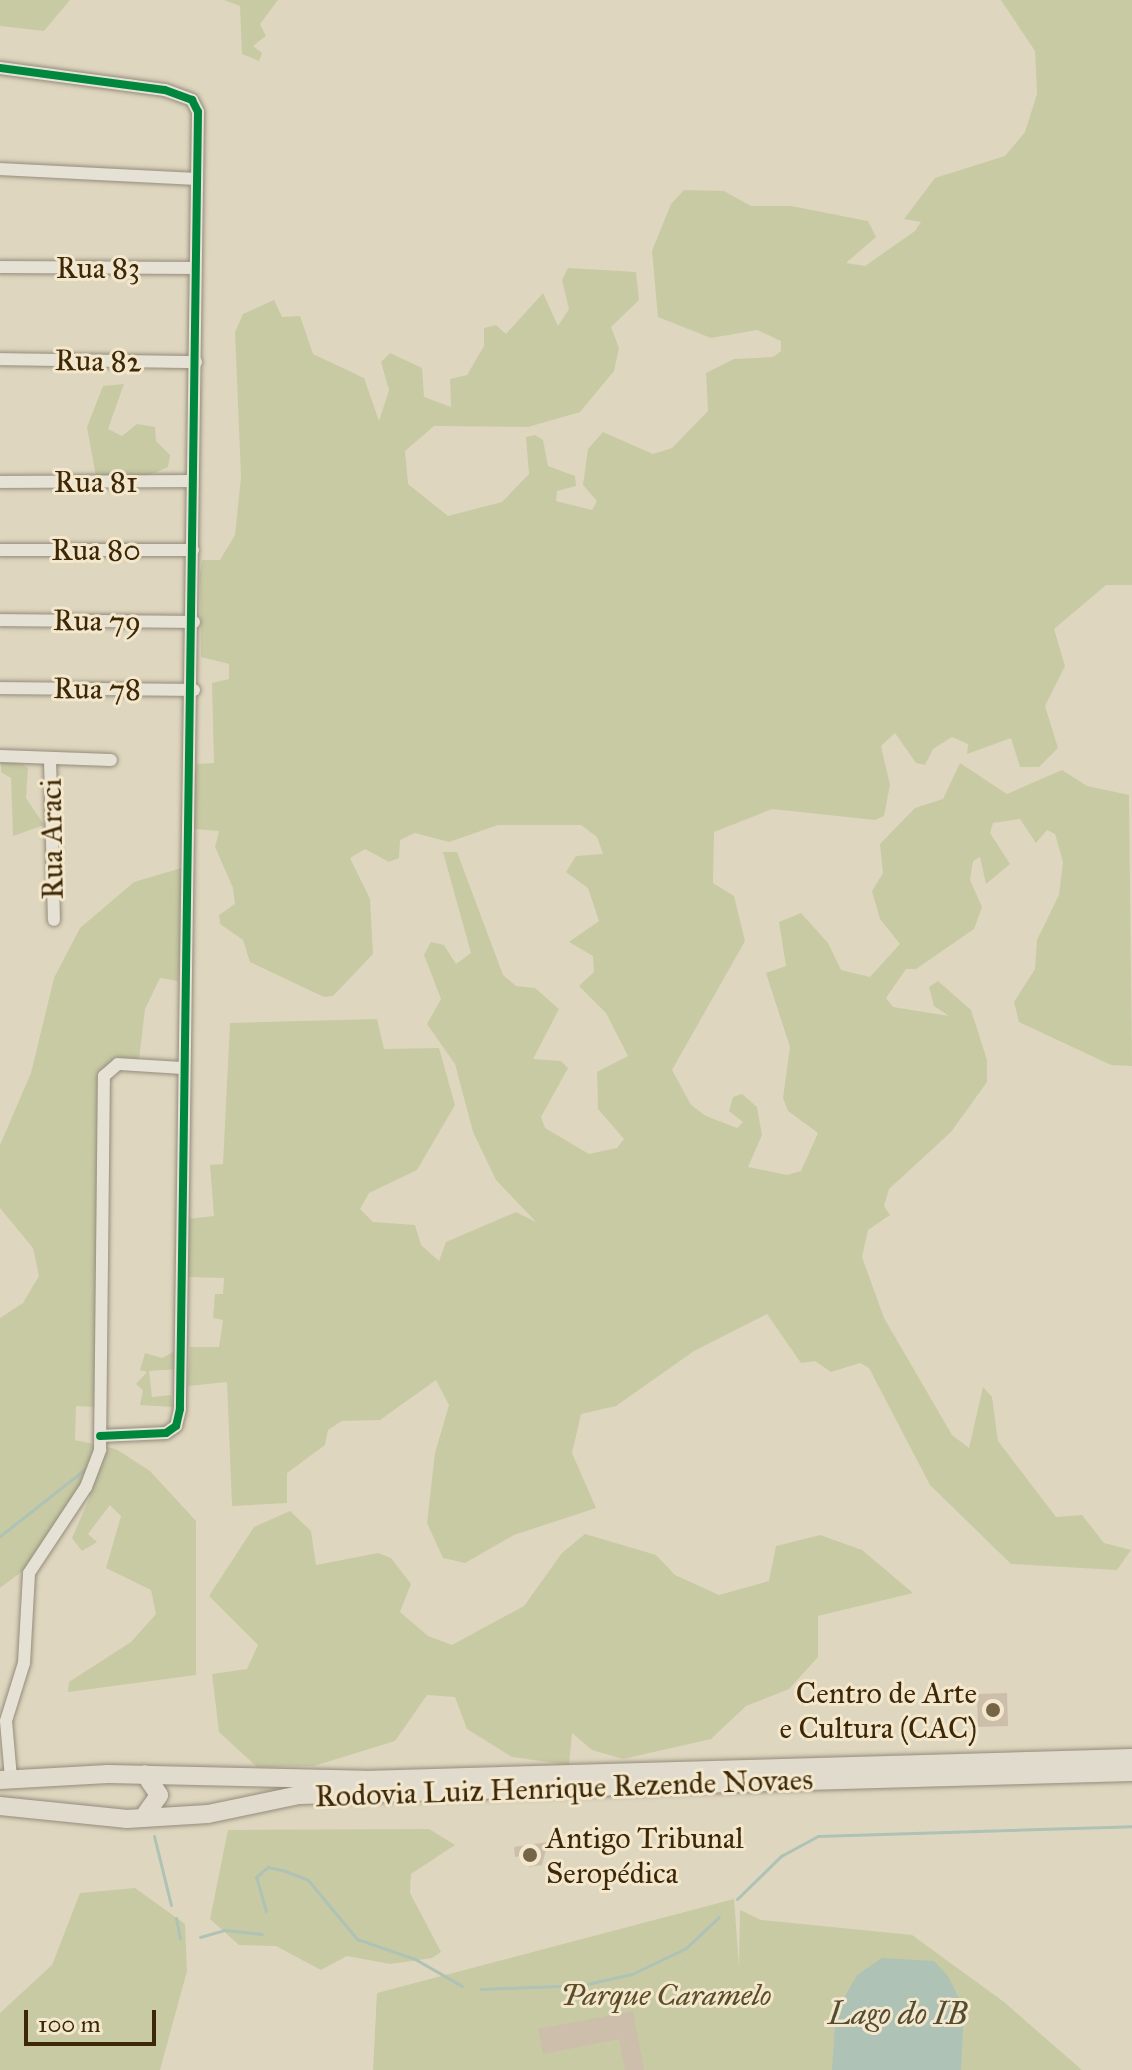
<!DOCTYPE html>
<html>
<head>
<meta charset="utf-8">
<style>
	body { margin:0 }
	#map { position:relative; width:1132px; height:2070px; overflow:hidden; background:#dfd6bf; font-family:"IM FELL Great Primer",serif }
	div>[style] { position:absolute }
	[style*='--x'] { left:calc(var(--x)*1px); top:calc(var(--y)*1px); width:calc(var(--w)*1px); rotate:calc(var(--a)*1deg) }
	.green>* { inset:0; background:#c8caa4 }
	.water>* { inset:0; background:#aec2b5 }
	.stream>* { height:3px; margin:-1.5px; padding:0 1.5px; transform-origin:1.5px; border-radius:1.5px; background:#aec2b5 }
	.building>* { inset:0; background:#ccbeab }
	.roads { filter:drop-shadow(0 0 2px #948c7b) drop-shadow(0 0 2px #948c7b) }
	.minor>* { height:12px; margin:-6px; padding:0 6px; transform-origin:6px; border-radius:6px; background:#e6e1d5 }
	.highway>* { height:18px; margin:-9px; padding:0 9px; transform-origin:9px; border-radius:9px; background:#e1dbce }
	.cycleway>* { height:8px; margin:-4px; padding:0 4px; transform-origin:4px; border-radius:4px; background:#00873e }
	.dots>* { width:22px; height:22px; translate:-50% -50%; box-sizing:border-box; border:4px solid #f3e8cd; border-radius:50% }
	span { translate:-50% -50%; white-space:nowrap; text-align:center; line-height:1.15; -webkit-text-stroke:6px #f3e8cd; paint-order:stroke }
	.street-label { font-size:30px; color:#3d2706 }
	.poi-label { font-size:30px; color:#3d2706 }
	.right { translate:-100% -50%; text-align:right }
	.left { translate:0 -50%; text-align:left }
	.park-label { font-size:30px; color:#5b4d28; font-style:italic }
	.water-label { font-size:32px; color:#544c31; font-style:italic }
	.scale { position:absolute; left:24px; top:2010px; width:132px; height:36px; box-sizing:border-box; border:4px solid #3d2706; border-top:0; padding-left:10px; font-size:24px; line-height:28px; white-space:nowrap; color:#3d2706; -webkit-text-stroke:6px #f3e8cd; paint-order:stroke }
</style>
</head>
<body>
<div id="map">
	<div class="green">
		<div style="clip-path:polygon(0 0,70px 0,44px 31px,0 26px)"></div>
		<div style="clip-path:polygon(224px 0,278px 0,260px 24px,266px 36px,253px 46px,262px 53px,259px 61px,242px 54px,240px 6px)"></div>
		<div style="clip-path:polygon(1001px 0,1132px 0,1132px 585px,1106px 585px,1054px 629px,1065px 666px,1045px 706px,1058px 748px,1039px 767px,1020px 767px,1011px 738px,967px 754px,968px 744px,952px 737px,933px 749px,925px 765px,916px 763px,895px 733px,881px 746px,890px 785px,884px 816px,875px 820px,772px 809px,714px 832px,713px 883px,734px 896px,745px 941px,672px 1070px,691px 1105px,706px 1116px,737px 1128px,743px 1122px,729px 1111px,733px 1097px,742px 1094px,757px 1107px,762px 1135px,748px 1167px,787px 1175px,801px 1171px,818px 1133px,788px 1111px,783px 1098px,790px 1047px,766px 973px,786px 966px,779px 922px,801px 913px,828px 943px,841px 970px,870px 977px,900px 944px,880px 919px,872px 891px,883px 873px,880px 844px,915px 808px,943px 799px,960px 763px,1007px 794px,1062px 770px,1087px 786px,1129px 795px,1132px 1066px,1111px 1065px,1019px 1022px,1014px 1002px,1035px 969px,1037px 940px,1059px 895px,1063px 862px,1055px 834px,1047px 830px,1036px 843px,1020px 819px,993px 823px,990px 833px,1010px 864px,986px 884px,980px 857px,973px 861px,970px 880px,982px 907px,974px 929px,916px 969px,906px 969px,886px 998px,893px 1007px,949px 1016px,934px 1006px,929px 987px,938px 981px,971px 1010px,987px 1060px,987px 1082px,951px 1132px,889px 1189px,884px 1206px,890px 1215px,868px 1230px,862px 1257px,884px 1318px,952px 1435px,969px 1448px,983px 1387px,992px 1397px,998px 1441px,1056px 1517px,1082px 1515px,1104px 1543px,1131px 1550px,1117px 1570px,1011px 1564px,930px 1485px,869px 1368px,860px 1363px,831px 1372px,815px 1361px,801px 1363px,767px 1314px,694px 1351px,616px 1406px,581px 1414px,572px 1453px,596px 1508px,514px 1535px,465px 1563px,443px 1558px,427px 1523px,435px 1453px,449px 1405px,436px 1380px,380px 1420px,342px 1421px,328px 1430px,325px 1445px,287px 1473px,287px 1503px,232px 1506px,227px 1382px,188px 1386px,190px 1347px,219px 1347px,223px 1320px,213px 1318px,215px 1294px,223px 1294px,224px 1278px,188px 1277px,187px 1246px,188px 1219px,214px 1216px,210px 1165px,223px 1164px,230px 1023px,377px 1019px,384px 1049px,439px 1048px,455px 1105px,417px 1170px,369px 1193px,360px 1209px,373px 1222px,415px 1225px,421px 1245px,439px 1261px,446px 1242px,516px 1212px,536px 1222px,496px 1180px,473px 1132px,455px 1064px,427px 1024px,441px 999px,424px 955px,431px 942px,444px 945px,456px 964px,471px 953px,443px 852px,457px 852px,503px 975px,516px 986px,535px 988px,559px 1009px,533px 1059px,561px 1061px,568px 1068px,541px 1117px,545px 1128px,589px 1154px,617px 1148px,624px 1139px,598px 1109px,597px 1072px,628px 1056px,606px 1013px,579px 986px,594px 972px,593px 956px,569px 942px,599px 921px,588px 888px,566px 872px,576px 856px,603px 854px,597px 837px,581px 825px,498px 825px,449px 842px,415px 833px,400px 840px,399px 858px,389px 862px,365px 849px,350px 858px,370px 899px,373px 954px,333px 996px,324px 997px,250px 962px,243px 940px,220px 924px,219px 915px,235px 904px,233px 888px,215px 847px,219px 831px,194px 829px,194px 781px,197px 764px,214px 763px,212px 683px,229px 679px,229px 664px,201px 657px,200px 574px,202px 560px,220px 560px,235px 535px,241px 477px,235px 332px,243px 314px,274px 300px,282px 317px,300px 316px,313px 354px,364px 378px,379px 421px,389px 390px,381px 362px,390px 353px,422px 368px,424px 397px,451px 407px,450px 379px,467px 375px,484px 346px,484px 328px,496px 325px,506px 334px,543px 293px,558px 326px,569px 309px,562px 280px,568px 268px,636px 272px,639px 300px,611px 327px,619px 348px,614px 371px,580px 412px,528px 427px,434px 426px,405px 451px,408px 484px,448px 516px,502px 502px,529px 474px,526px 437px,535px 435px,543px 440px,548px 466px,575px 476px,576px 486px,557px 491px,556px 501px,592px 510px,597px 501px,583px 485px,588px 449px,603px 432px,653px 454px,672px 448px,708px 411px,706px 373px,734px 359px,773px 357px,781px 351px,781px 341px,757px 330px,711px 338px,658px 317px,652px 251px,671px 204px,684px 190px,724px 191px,751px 206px,791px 206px,868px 221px,876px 237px,846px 263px,865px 266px,915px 231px,921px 222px,904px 219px,935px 178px,1005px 156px,1025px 132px,1037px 94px,1035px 51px)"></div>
		<div style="clip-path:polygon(124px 384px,108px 429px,122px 436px,137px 424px,155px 427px,156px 441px,170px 455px,168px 467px,140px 479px,96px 477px,87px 427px,103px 386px)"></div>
		<div style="clip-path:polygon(17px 760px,28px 768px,26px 798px,44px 825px,13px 836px,11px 778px,1px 772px,1px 761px)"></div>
		<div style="clip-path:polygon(185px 867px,178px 981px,160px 978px,145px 1009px,139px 1060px,102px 1068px,95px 1407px,76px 1406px,75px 1440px,116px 1449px,150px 1471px,196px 1521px,196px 1675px,68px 1692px,69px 1682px,131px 1642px,156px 1614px,151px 1590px,106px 1568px,121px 1516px,110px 1505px,88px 1534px,97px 1542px,82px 1551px,72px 1538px,90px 1497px,83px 1488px,28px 1567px,0 1588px,0 1318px,23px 1303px,39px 1276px,33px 1248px,0 1208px,0 1145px,31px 1073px,54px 978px,80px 928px,134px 882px)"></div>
		<div style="clip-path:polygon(179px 1349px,179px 1369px,149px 1371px,152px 1397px,171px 1395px,173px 1407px,140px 1405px,143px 1390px,136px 1384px,147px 1372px,140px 1370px,145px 1353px,162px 1358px)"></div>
		<div style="clip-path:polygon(290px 1511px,311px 1531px,316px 1565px,378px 1553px,391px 1558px,411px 1584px,400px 1612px,428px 1636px,452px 1645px,524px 1606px,562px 1553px,585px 1534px,656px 1555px,675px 1575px,719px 1595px,769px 1581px,776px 1546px,820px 1535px,862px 1550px,913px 1593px,818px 1616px,818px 1657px,789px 1689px,746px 1706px,711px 1739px,623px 1759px,592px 1750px,572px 1733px,569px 1765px,512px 1757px,467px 1729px,455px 1697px,427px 1695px,395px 1741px,314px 1766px,257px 1767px,219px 1732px,212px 1674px,247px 1669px,258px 1645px,209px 1596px,254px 1527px)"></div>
		<div style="clip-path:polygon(429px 1829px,455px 1845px,411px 1874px,410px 1893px,441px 1952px,432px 1958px,390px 1964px,347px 1956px,321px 1970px,276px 1946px,239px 1945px,210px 1919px,228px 1830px)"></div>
		<div style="clip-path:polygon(135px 1888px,185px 1924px,187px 1971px,160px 2070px,0 2070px,0 2013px,52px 1965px,80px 1893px)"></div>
		<div style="clip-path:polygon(734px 1899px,739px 1966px,740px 1910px,761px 1920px,912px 1935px,1004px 2002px,1082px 2070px,373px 2070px,377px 1993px)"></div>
	</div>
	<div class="water">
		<div style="clip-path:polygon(882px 1958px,934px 1961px,948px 1976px,964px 2008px,961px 2070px,832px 2070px,836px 2012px,857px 1975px)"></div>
	</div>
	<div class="stream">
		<div style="--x:0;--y:1536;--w:108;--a:-38.2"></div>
		<div style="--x:154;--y:1836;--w:71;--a:76.2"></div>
		<div style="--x:737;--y:1899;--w:62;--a:-44.3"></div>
		<div style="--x:781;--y:1856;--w:42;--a:-28.4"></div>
		<div style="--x:818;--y:1836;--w:314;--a:-1.8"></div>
		<div style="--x:266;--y:1911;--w:35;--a:-106"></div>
		<div style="--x:256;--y:1877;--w:16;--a:-40"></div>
		<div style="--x:268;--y:1867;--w:17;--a:13"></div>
		<div style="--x:285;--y:1871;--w:25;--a:21"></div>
		<div style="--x:308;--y:1880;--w:77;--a:50.3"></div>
		<div style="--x:357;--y:1939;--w:61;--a:19"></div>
		<div style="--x:415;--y:1959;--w:54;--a:29.9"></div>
		<div style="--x:176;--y:1918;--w:21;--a:79"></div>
		<div style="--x:200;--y:1937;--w:25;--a:-16"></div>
		<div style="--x:224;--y:1930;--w:38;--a:6"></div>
		<div style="--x:481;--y:1989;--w:101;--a:-2.3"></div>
		<div style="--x:582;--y:1985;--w:51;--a:-12.4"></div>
		<div style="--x:632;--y:1974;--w:60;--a:-25.7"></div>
		<div style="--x:686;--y:1948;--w:45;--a:-43.2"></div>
	</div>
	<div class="building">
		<div style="clip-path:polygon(1007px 1693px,1008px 1726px,978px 1727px,977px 1694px)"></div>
		<div style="clip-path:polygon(548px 1842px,542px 1865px,529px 1867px,527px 1855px,515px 1857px,514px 1847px)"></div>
		<div style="clip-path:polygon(633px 2011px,644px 2070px,625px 2070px,619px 2039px,543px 2054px,538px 2029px)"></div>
	</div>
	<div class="roads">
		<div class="minor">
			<div style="--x:0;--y:68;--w:166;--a:7.6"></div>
			<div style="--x:165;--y:90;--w:29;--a:20"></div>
			<div style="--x:192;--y:100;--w:13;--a:63"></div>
			<div style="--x:198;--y:112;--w:1297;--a:90.8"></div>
			<div style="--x:180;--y:1409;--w:17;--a:103"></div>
			<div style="--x:176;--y:1426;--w:12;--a:145"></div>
			<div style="--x:166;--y:1433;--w:66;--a:177.4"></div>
			<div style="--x:0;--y:169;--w:196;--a:2.9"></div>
			<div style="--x:0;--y:267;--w:195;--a:0.3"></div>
			<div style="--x:0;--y:359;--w:196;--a:0.9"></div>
			<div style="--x:0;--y:482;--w:192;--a:-0.3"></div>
			<div style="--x:0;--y:550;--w:193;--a:0"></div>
			<div style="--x:0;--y:620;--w:194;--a:0.6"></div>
			<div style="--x:0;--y:688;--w:194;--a:0.6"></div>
			<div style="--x:0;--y:756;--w:111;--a:2.1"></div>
			<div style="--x:50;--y:759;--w:161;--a:88.6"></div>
			<div style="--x:11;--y:1778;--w:57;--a:-95"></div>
			<div style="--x:6;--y:1721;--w:61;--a:-72.8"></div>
			<div style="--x:24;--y:1663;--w:90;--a:-86.8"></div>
			<div style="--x:29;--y:1573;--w:103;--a:-56.5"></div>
			<div style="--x:86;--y:1487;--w:40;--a:-69"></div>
			<div style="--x:100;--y:1450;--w:374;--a:-89.4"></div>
			<div style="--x:104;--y:1076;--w:18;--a:-41"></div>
			<div style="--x:118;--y:1064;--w:66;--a:3.5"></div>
		</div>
		<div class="highway">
			<div style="--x:0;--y:1780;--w:108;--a:-3.2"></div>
			<div style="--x:108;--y:1774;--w:256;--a:1.3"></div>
			<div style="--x:364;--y:1780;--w:768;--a:-1.64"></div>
			<div style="--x:0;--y:1806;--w:128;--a:5.8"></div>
			<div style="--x:127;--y:1819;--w:81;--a:-3.5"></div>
			<div style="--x:208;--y:1814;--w:93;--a:-11.8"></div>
			<div style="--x:299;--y:1795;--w:833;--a:-1.58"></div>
			<div style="--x:143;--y:1818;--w:28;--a:-55"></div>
			<div style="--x:159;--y:1795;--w:25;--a:-124"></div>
		</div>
	</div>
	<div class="cycleway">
		<div style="--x:0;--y:68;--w:166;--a:7.6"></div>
		<div style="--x:165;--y:90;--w:29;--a:20"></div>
		<div style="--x:192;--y:100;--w:13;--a:63"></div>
		<div style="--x:198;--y:112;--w:1297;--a:90.8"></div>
		<div style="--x:180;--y:1409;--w:17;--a:103"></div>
		<div style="--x:176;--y:1426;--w:12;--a:145"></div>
		<div style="--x:166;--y:1433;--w:66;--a:177.4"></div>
	</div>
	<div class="dots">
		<div style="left:993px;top:1710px;background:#766447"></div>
		<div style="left:530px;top:1855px;background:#766447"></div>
	</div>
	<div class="street-label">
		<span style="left:98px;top:268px">Rua 83</span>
		<span style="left:98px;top:361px;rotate:1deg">Rua 82</span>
		<span style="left:96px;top:482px">Rua 81</span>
		<span style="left:96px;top:550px">Rua 80</span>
		<span style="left:97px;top:621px;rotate:1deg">Rua 79</span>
		<span style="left:97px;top:689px;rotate:1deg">Rua 78</span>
		<span style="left:52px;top:839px;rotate:-91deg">Rua Araci</span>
		<span style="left:564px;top:1788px;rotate:-2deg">Rodovia Luiz Henrique Rezende Novaes</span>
	</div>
	<div class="poi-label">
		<span class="right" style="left:977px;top:1710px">Centro de Arte<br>e Cultura (CAC)</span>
		<span class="left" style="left:546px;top:1855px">Antigo Tribunal<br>Seropédica</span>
	</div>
	<div class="park-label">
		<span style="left:666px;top:1995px">Parque Caramelo</span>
	</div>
	<div class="water-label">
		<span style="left:898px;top:2014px">Lago do IB</span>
	</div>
	<div class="scale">100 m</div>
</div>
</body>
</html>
